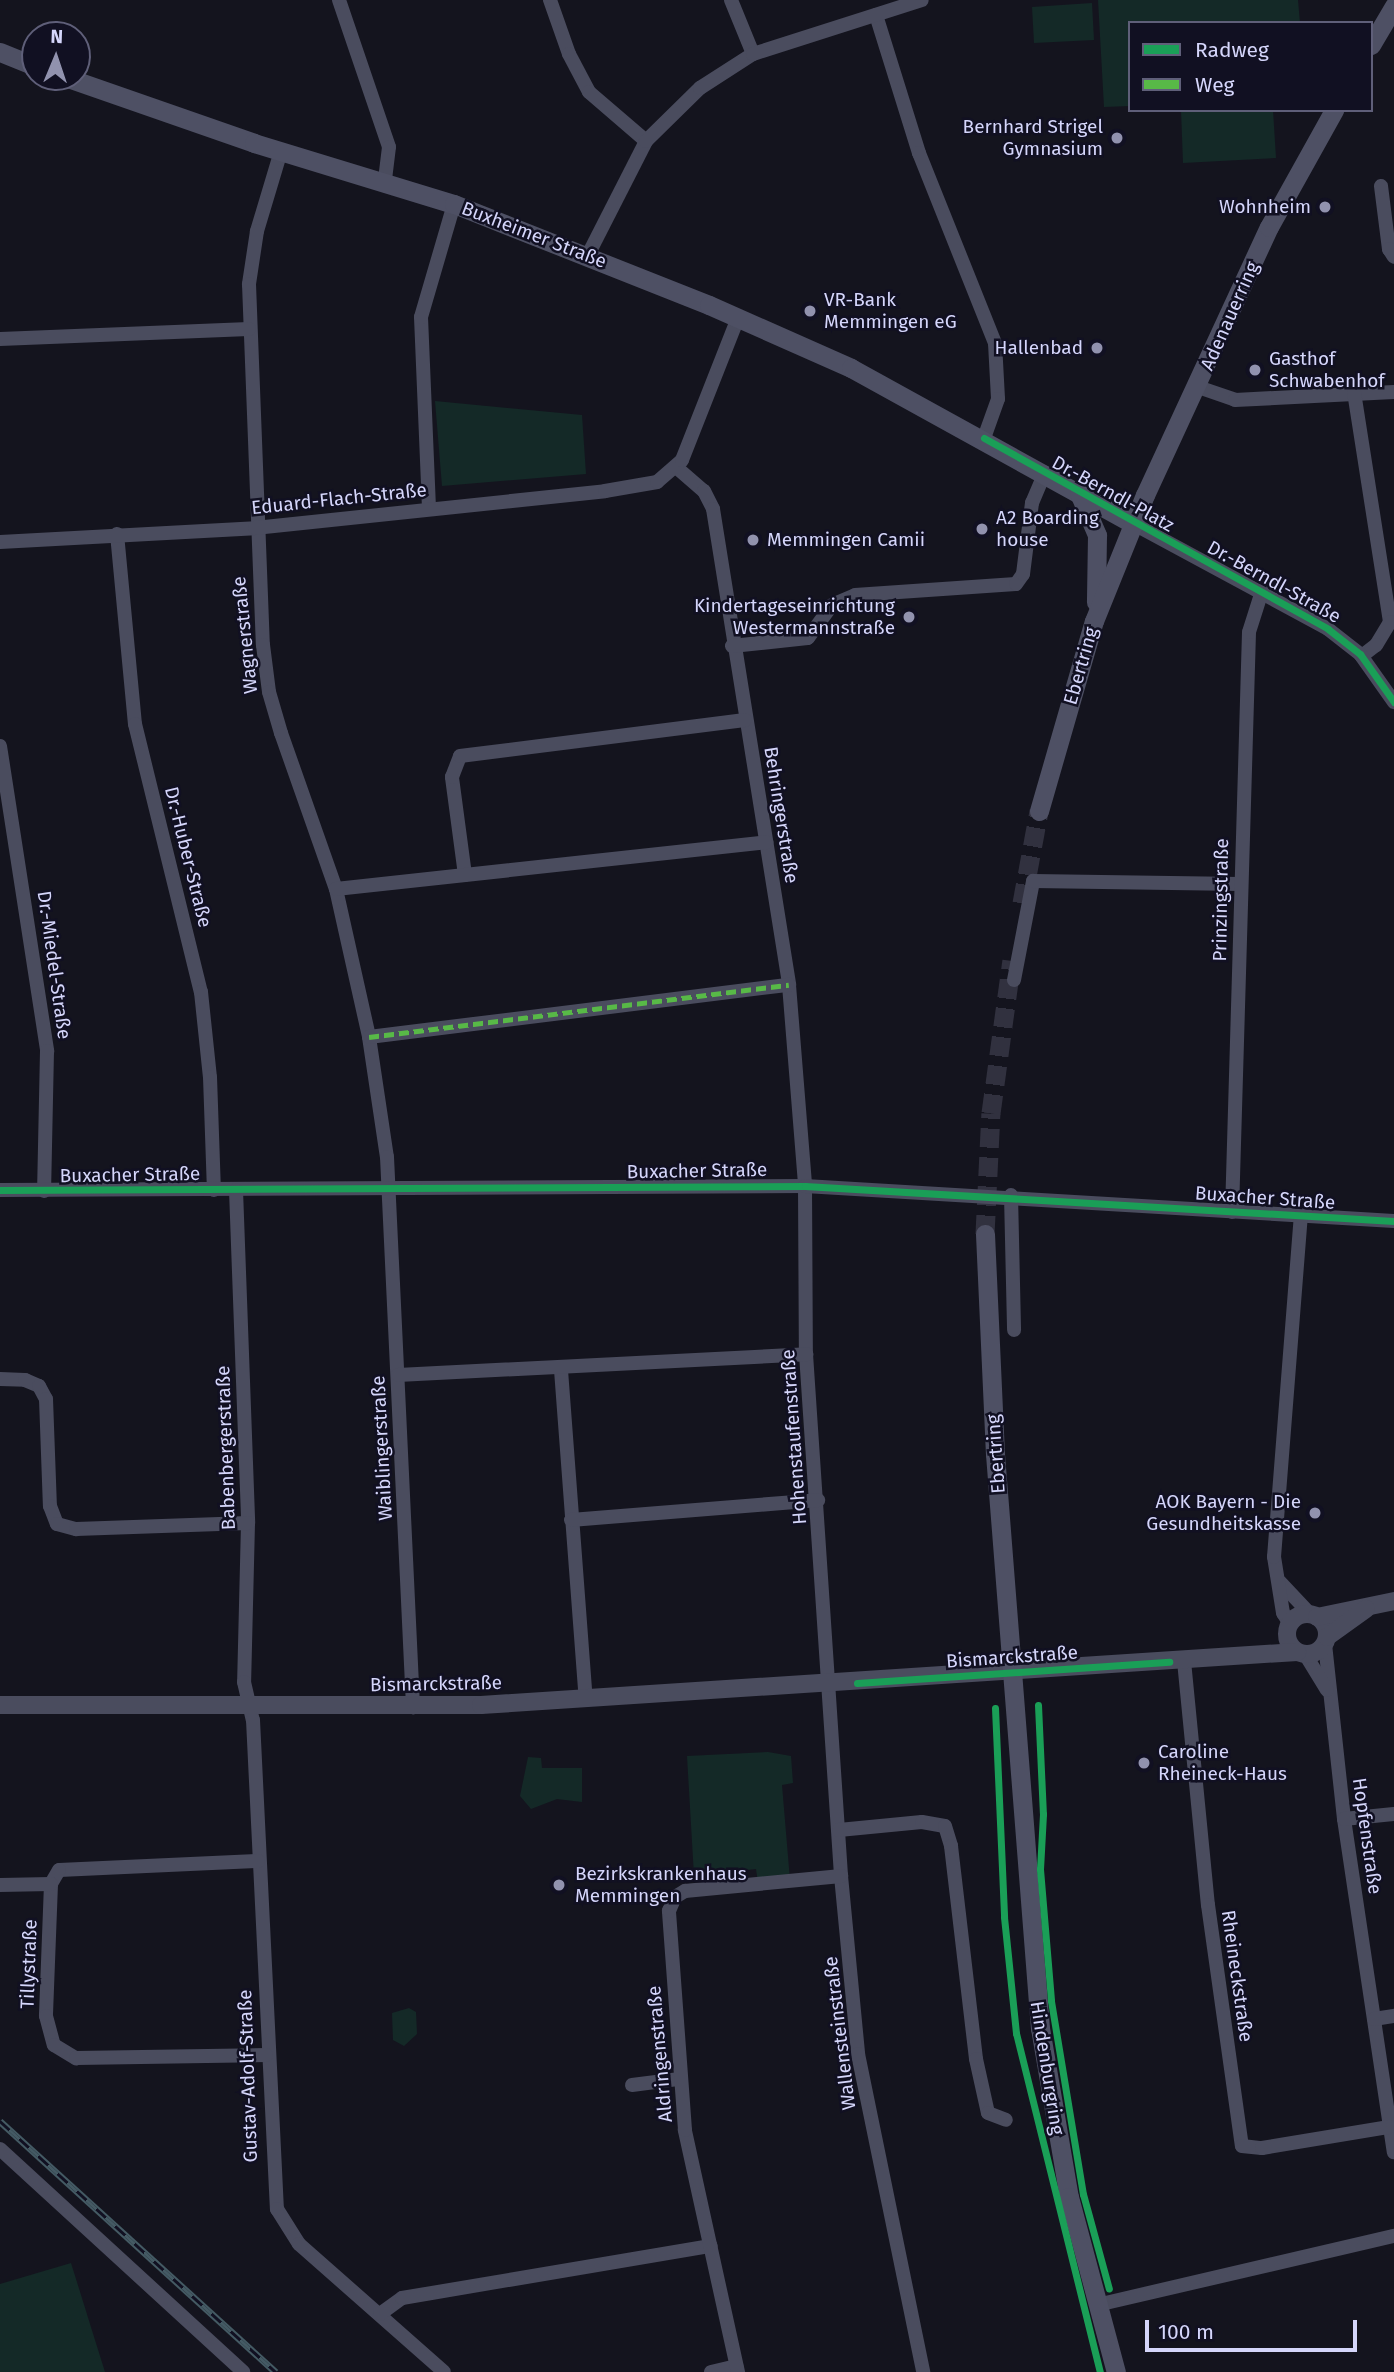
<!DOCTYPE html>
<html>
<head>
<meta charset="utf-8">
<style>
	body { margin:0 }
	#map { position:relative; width:1394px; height:2372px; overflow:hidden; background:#14141e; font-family:"Fira Sans",sans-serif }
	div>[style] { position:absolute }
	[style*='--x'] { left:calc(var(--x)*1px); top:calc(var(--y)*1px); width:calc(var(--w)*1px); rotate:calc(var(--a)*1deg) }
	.green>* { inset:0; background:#142927 }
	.secondary-tunnel>* { height:19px; margin-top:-9.5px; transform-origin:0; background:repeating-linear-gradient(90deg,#31313f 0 19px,transparent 0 29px) }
	.minor>* { height:14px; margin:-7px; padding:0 7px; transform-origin:7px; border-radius:7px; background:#4a4c5e }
	.tertiary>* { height:18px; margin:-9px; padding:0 9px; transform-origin:9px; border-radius:9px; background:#4a4c5e }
	.tertiary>.ring { margin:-9px; padding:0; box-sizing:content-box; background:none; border:18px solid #4a4c5e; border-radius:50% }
	.secondary>* { height:19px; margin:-9.5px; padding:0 9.5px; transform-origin:9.5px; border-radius:9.5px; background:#4e5064 }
	.rail>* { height:7px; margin-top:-3.5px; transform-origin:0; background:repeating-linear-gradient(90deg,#111022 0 13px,#445a64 0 26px); box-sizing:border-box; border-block:2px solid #445a64 }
	.quiet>* { height:5px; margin-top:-2.5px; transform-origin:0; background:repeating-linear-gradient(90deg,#58b947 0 10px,transparent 0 15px) }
	.cycleway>* { height:7px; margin:-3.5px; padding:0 3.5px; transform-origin:3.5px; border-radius:3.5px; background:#1a9f57 }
	.dots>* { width:19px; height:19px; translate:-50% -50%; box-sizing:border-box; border:4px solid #111022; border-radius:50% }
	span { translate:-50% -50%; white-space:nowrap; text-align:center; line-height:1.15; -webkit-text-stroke:5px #111022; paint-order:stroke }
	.poi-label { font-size:19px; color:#d5d6fb }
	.right { translate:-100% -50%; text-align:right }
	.left { translate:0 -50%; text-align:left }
	.street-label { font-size:19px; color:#d5d6fb }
	.legend { position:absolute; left:1128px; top:21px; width:245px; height:91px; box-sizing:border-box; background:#111022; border:2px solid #5f5f79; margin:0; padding:9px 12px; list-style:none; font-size:21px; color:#d5d6fb }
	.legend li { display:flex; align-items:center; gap:14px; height:35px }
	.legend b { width:35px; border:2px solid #5f5f79 }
	.north { position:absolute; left:21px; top:21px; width:70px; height:70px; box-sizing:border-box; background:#111022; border:2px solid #5f5f79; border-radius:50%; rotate:2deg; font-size:19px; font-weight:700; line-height:28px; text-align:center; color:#d5d6fb }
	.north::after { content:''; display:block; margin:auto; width:24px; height:32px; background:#9192ae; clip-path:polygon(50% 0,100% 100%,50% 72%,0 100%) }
	.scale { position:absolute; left:1145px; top:2320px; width:212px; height:32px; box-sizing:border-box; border:4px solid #d5d6fb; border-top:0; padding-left:9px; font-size:21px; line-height:24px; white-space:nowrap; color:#d5d6fb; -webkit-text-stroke:5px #111022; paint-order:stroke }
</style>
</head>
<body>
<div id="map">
	<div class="green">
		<div style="clip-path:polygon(1098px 0,1298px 0,1300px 23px,1130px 23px,1130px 106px,1104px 107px)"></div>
		<div style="clip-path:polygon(1092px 3px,1094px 40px,1034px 43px,1032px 7px)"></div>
		<div style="clip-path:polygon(1181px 110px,1273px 110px,1276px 158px,1183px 163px)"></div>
		<div style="clip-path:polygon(435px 401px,582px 415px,586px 474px,442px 486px)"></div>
		<div style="clip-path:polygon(768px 1752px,791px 1756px,793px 1783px,782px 1785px,790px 1880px,758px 1883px,756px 1869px,694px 1876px,687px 1756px)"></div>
		<div style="clip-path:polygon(528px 1757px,541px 1758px,542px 1768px,582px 1768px,582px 1802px,557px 1799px,531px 1809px,520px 1796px)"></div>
		<div style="clip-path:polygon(409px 2008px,416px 2012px,417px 2034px,404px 2046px,393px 2040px,392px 2013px)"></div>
		<div style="clip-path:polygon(71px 2263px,105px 2372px,0 2372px,0 2284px)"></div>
	</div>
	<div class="secondary-tunnel">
		<div style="--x:1022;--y:903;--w:94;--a:-79.5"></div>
		<div style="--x:985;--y:1234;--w:121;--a:-87.2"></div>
		<div style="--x:991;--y:1113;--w:154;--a:-82.2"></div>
	</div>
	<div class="minor">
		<div style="--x:339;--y:0;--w:155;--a:71.2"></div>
		<div style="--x:389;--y:147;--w:35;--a:97"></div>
		<div style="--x:550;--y:0;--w:57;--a:70.6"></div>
		<div style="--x:569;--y:54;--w:43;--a:62.2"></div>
		<div style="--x:589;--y:92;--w:75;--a:40.7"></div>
		<div style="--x:731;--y:0;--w:58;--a:67.8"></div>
		<div style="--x:876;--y:15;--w:145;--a:72.7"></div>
		<div style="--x:919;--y:153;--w:205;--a:68.2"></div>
		<div style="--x:995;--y:343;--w:56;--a:86.9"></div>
		<div style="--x:998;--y:399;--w:41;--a:109.7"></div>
		<div style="--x:281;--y:151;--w:84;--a:106.7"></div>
		<div style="--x:257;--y:231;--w:54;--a:98.6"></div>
		<div style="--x:249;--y:284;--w:361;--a:87.8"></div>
		<div style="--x:263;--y:645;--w:47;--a:82.7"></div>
		<div style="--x:269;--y:692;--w:43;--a:73.7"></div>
		<div style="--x:281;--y:733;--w:165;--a:70.6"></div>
		<div style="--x:336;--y:889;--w:152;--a:77.4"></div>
		<div style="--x:369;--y:1037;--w:121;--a:81.5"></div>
		<div style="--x:387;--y:1157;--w:551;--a:87.29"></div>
		<div style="--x:1381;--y:186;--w:64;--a:82.8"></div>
		<div style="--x:1389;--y:249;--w:9;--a:58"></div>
		<div style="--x:588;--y:255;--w:128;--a:-63"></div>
		<div style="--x:646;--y:141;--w:76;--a:-44.5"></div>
		<div style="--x:700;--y:88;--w:63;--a:-32.7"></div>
		<div style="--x:753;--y:54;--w:177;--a:-17.7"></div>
		<div style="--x:0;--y:339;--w:249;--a:-2.3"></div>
		<div style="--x:1198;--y:387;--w:39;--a:19"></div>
		<div style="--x:1235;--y:400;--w:159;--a:-2.9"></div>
		<div style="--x:1354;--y:392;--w:233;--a:81.1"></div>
		<div style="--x:1390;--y:622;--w:27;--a:121"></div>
		<div style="--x:1376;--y:645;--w:18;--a:142"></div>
		<div style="--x:676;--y:467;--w:37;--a:41"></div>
		<div style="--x:704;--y:491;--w:20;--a:63"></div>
		<div style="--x:713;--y:509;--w:482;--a:80.9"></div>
		<div style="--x:789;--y:985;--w:202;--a:85.4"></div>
		<div style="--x:805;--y:1186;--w:168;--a:89.7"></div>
		<div style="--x:806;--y:1354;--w:523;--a:86.16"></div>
		<div style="--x:841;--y:1876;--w:179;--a:84.5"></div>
		<div style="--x:858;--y:2054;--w:325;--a:78.4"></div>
		<div style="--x:429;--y:508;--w:191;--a:-92.4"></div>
		<div style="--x:421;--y:317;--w:118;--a:-73.7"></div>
		<div style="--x:1134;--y:524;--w:221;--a:28.4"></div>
		<div style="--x:1328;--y:629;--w:41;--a:38"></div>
		<div style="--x:1360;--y:654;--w:59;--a:54.7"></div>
		<div style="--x:117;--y:534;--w:191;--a:84.6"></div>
		<div style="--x:135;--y:724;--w:276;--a:76.2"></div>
		<div style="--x:201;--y:992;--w:85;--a:84"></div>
		<div style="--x:210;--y:1077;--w:113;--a:88"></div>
		<div style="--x:0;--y:542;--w:255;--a:-3.1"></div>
		<div style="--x:255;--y:528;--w:352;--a:-6"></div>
		<div style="--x:605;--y:491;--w:53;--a:-9.8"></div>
		<div style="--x:657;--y:482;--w:33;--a:-41"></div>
		<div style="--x:682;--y:460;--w:153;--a:-68.5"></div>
		<div style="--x:732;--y:646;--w:76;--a:-6"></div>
		<div style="--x:808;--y:638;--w:41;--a:-54"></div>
		<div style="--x:832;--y:605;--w:25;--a:-23"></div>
		<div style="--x:855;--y:595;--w:161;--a:-3.9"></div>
		<div style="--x:1016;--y:584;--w:12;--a:-55"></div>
		<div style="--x:1023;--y:574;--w:72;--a:-82.8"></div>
		<div style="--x:1032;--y:503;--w:33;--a:-67"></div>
		<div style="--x:0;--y:746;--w:309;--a:81.2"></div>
		<div style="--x:47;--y:1051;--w:140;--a:91.2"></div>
		<div style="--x:465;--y:875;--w:99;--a:-97.6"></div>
		<div style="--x:452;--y:777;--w:22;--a:-69"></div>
		<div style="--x:460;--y:756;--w:287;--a:-7.2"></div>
		<div style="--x:336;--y:889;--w:433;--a:-6.2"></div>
		<div style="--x:1014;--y:980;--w:101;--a:-79.1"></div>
		<div style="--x:1033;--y:881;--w:207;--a:0.8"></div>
		<div style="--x:369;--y:1037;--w:423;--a:-7.1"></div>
		<div style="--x:0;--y:1190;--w:805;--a:-0.28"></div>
		<div style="--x:805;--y:1186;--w:590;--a:3.4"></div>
		<div style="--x:236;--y:1190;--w:333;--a:87.9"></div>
		<div style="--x:248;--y:1523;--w:159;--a:91.4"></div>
		<div style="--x:244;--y:1682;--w:39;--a:77"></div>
		<div style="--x:253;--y:1720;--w:490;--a:87.2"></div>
		<div style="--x:277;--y:2209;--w:41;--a:57.8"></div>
		<div style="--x:299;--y:2244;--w:193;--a:41.4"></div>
		<div style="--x:1011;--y:1195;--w:135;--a:88.7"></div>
		<div style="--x:1232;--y:1212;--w:580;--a:-88.32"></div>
		<div style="--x:1249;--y:632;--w:43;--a:-72.4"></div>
		<div style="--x:561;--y:1370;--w:331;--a:85.7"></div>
		<div style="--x:398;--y:1375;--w:409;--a:-2.9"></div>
		<div style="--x:0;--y:1379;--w:25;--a:2"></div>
		<div style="--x:25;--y:1380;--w:15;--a:23"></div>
		<div style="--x:39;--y:1386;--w:15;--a:62"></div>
		<div style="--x:46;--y:1399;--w:107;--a:87.9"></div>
		<div style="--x:50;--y:1506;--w:19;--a:69"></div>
		<div style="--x:57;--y:1524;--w:20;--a:15"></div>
		<div style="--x:76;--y:1529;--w:172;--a:-2"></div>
		<div style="--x:571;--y:1520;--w:248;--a:-4.6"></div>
		<div style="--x:1280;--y:1582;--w:44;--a:46.8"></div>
		<div style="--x:1290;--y:1624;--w:13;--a:-122"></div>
		<div style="--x:1283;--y:1613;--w:57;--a:-99.1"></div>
		<div style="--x:1274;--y:1557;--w:342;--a:-85.5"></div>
		<div style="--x:1325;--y:1644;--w:176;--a:83.8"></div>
		<div style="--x:1344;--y:1819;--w:337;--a:81.5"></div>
		<div style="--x:1305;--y:1654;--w:42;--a:58.6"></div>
		<div style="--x:1184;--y:1661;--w:245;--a:84.4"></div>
		<div style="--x:1208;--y:1905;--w:243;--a:82"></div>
		<div style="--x:1242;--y:2146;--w:20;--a:6"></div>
		<div style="--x:1262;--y:2148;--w:129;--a:-9.4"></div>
		<div style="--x:1344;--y:1819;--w:50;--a:-5.7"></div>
		<div style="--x:839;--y:1830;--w:83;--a:-5.5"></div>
		<div style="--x:922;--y:1822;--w:23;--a:10"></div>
		<div style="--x:945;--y:1826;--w:21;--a:73"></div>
		<div style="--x:951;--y:1846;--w:214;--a:83.3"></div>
		<div style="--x:976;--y:2059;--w:55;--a:77.5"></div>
		<div style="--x:988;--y:2113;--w:19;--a:21"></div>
		<div style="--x:258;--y:1861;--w:199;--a:177.4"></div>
		<div style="--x:59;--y:1870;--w:16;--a:120"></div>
		<div style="--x:51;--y:1884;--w:132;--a:92.2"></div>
		<div style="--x:46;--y:2016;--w:30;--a:75"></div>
		<div style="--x:54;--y:2045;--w:26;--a:31"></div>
		<div style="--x:76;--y:2058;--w:190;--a:-0.9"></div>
		<div style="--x:0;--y:1885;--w:51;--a:-1.1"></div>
		<div style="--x:1374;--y:2019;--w:20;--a:-9"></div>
		<div style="--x:632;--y:2085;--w:46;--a:-7.4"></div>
		<div style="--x:0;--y:2149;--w:330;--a:42.5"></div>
		<div style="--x:1097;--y:2305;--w:305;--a:-13.1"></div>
		<div style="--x:380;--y:2314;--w:27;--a:-36"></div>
		<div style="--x:402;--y:2298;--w:313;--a:-9.6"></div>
		<div style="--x:711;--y:2372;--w:26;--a:-13"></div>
		<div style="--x:738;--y:2372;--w:248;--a:-102.4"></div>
		<div style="--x:685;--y:2130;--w:220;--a:-94.2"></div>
		<div style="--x:669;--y:1911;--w:15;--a:-67"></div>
		<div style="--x:675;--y:1897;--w:12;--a:-31"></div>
		<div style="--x:685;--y:1891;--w:157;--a:-5.5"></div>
	</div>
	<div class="tertiary">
		<div class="ring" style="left:1287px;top:1614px;width:22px;height:22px"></div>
		<div style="--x:1317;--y:1617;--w:79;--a:-11.7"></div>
		<div style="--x:1327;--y:1637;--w:48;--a:-35.7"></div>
		<div style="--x:0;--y:1705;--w:481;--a:0"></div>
		<div style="--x:481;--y:1705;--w:818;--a:-3.72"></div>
	</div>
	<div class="secondary">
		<div style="--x:1371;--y:45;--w:45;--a:-59.5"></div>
		<div style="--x:0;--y:52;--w:38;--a:22"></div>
		<div style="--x:65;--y:77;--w:200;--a:19.2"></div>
		<div style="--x:254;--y:143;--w:209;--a:17"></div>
		<div style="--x:454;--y:204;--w:274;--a:21.6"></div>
		<div style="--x:709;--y:305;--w:155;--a:23.9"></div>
		<div style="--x:851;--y:368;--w:323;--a:28.9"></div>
		<div style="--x:1079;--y:493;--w:46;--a:66.8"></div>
		<div style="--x:1097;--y:535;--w:67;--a:90.9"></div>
		<div style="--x:1039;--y:811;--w:198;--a:-73.9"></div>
		<div style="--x:1094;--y:621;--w:136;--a:-68"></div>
		<div style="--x:1145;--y:495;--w:295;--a:-65.2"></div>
		<div style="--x:1269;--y:227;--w:134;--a:-60.9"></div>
		<div style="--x:985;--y:1234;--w:220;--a:87.4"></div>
		<div style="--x:995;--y:1454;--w:576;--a:85.52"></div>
		<div style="--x:1040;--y:2028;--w:171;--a:80.3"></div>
		<div style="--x:1069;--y:2197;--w:181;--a:75"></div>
	</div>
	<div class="rail">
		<div style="--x:0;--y:2121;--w:373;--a:42.3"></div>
	</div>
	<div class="quiet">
		<div style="--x:369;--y:1037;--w:423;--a:-7.1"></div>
	</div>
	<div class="cycleway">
		<div style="--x:984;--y:438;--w:393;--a:29"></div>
		<div style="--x:1328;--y:629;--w:41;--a:38"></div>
		<div style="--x:1360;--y:654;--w:59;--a:54.7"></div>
		<div style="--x:0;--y:1190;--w:805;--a:-0.28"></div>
		<div style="--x:805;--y:1186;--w:590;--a:3.4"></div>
		<div style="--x:857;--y:1683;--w:313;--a:-3.9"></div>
		<div style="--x:1038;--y:1705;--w:109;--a:87.4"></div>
		<div style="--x:1043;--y:1814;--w:55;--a:93.1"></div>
		<div style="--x:1040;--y:1869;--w:132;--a:85.2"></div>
		<div style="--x:1051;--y:2001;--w:196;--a:80.6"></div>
		<div style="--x:1083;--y:2194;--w:98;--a:74.7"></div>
		<div style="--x:995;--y:1708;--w:209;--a:87.5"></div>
		<div style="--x:1004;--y:1917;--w:117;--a:84.1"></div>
		<div style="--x:1016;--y:2033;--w:349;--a:76.1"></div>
	</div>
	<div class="dots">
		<div style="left:1117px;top:138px;background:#9192ae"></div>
		<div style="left:1325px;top:207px;background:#9192ae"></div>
		<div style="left:810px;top:311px;background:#9192ae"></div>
		<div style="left:1097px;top:348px;background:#9192ae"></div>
		<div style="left:1255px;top:370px;background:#9192ae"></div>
		<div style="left:982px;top:529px;background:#9192ae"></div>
		<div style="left:753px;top:540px;background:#9192ae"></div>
		<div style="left:909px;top:617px;background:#9192ae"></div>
		<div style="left:1315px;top:1513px;background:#9192ae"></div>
		<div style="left:1144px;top:1763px;background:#9192ae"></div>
		<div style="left:559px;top:1885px;background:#9192ae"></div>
	</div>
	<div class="poi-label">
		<span class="right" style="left:1103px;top:138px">Bernhard Strigel<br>Gymnasium</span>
		<span class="right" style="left:1311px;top:207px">Wohnheim</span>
		<span class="left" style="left:824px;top:311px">VR-Bank<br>Memmingen eG</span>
		<span class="right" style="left:1083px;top:348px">Hallenbad</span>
		<span class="left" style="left:1269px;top:370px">Gasthof<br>Schwabenhof</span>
		<span class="left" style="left:996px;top:529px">A2 Boarding<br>house</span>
		<span class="left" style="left:767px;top:540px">Memmingen Camii</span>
		<span class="right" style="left:895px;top:617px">Kindertageseinrichtung<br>Westermannstraße</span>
		<span class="right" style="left:1301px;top:1513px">AOK Bayern - Die<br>Gesundheitskasse</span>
		<span class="left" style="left:1158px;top:1763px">Caroline<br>Rheineck-Haus</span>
		<span class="left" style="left:575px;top:1885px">Bezirkskrankenhaus<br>Memmingen</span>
	</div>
	<div class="street-label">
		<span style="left:534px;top:235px;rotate:21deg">Buxheimer Straße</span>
		<span style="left:1230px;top:316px;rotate:-66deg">Adenauerring</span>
		<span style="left:1113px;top:494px;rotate:29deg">Dr.-Berndl-Platz</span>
		<span style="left:339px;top:499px;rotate:-6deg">Eduard-Flach-Straße</span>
		<span style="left:1274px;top:582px;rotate:29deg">Dr.-Berndl-Straße</span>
		<span style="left:245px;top:635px;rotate:-96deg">Wagnerstraße</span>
		<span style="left:1081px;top:666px;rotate:-74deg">Ebertring</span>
		<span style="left:781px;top:815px;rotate:81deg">Behringerstraße</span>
		<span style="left:188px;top:857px;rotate:76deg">Dr.-Huber-Straße</span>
		<span style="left:1221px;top:900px;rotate:-89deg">Prinzingstraße</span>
		<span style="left:54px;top:965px;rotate:82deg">Dr.-Miedel-Straße</span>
		<span style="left:697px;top:1171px;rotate:-1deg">Buxacher Straße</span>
		<span style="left:130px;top:1175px;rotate:-1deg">Buxacher Straße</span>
		<span style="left:1265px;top:1198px;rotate:4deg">Buxacher Straße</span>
		<span style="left:794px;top:1437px;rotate:-94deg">Hohenstaufenstraße</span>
		<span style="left:226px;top:1448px;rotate:-92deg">Babenbergerstraße</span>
		<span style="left:382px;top:1448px;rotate:-93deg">Waiblingerstraße</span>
		<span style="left:996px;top:1454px;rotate:-94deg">Ebertring</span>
		<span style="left:1012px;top:1657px;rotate:-4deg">Bismarckstraße</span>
		<span style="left:436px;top:1684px;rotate:-1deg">Bismarckstraße</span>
		<span style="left:1367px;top:1836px;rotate:82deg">Hopfenstraße</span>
		<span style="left:29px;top:1964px;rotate:-88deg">Tillystraße</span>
		<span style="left:1237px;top:1976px;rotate:82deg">Rheineckstraße</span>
		<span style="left:840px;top:2033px;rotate:-97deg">Wallensteinstraße</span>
		<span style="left:660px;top:2054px;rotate:-95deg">Aldringenstraße</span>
		<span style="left:1047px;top:2068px;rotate:81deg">Hindenburgring</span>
		<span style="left:248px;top:2076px;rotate:-92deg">Gustav-Adolf-Straße</span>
	</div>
	<ul class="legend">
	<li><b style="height:9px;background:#1a9f57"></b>Radweg</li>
	<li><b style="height:9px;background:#58b947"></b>Weg</li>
	</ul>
	<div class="north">N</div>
	<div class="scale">100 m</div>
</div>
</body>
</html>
